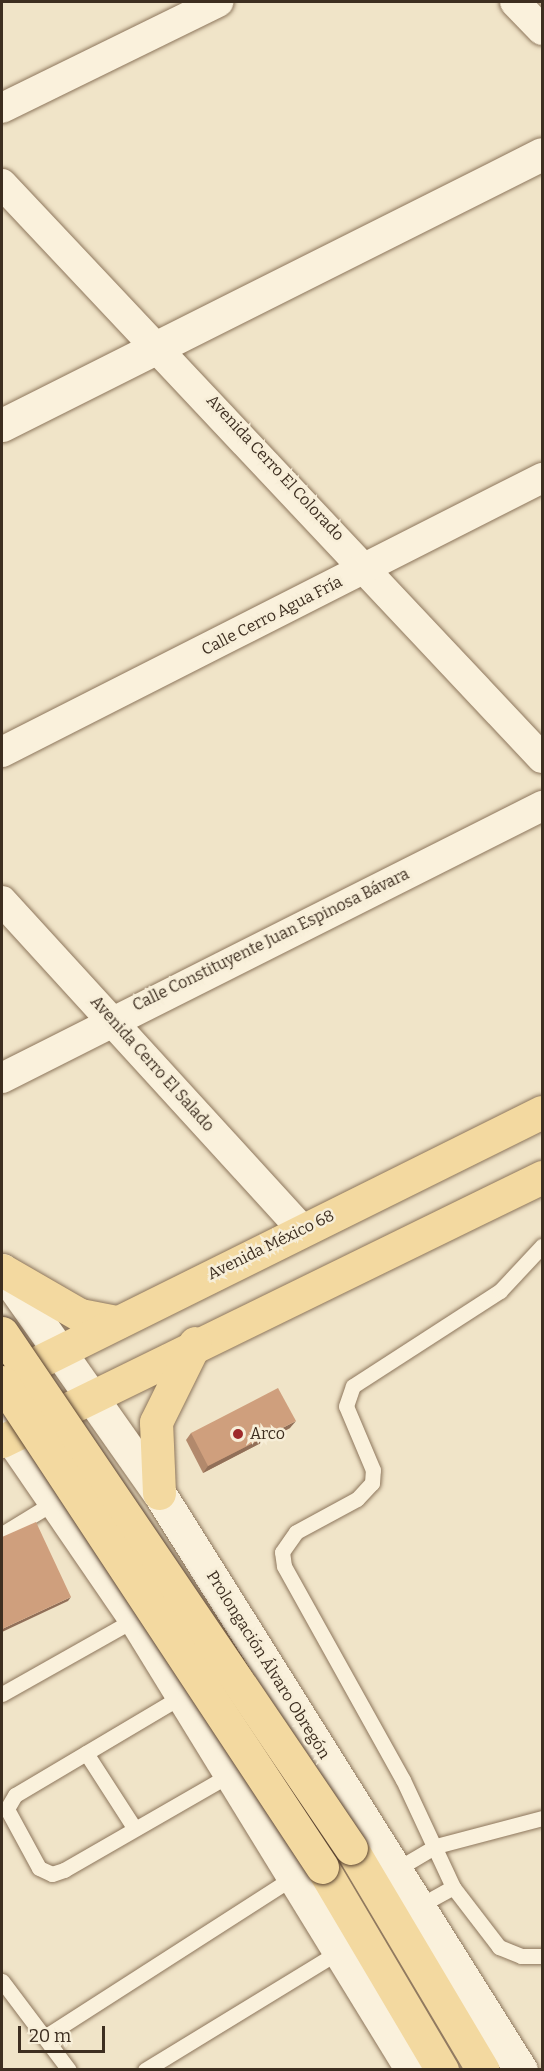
<!DOCTYPE html>
<html>
<head>
<meta charset="utf-8">
<style>
	body { margin:0 }
	#map { position:relative; width:544px; height:2071px; overflow:hidden; background:#f0e4c8; font-family:Bitter,serif }
	div>[style] { position:absolute }
	[style*='--x'] { left:calc(var(--x)*1px); top:calc(var(--y)*1px); width:calc(var(--w)*1px); rotate:calc(var(--a)*1deg) }
	.roads { filter:drop-shadow(0 0 2px #8d765c) drop-shadow(0 0 2px #8d765c) }
	.service>* { height:15px; margin:-7.5px; padding:0 7.5px; transform-origin:7.5px; border-radius:7.5px; background:#faf1dc }
	.minor>* { height:30px; margin:-15px; padding:0 15px; transform-origin:15px; border-radius:15px; background:#faf1dc }
	.tertiary>* { height:33px; margin:-16.5px; padding:0 16.5px; transform-origin:16.5px; border-radius:16.5px; background:#faf1dc }
	.secondary>* { height:33px; margin:-16.5px; padding:0 16.5px; transform-origin:16.5px; border-radius:16.5px; background:#faf1dc }
	.primary>* { height:33px; margin:-16.5px; padding:0 16.5px; transform-origin:16.5px; border-radius:16.5px; background:#f3d9a0 }
	.bridges { filter:drop-shadow(0 0 2px #5b4430) drop-shadow(0 0 2px #5b4430) }
	.primary-bridge>* { height:33px; margin:-16.5px; padding:0 16.5px; transform-origin:16.5px; border-radius:16.5px; background:#f3d9a0 }
	.wall>* { inset:0; background:#b2896c }
	.shaded-wall>* { inset:0; background:#916f58 }
	.building>* { inset:0; background:#cf9f7d }
	.dots>* { width:16px; height:16px; translate:-50% -50%; box-sizing:border-box; border:3px solid #f7eed8; border-radius:50% }
	span { translate:-50% -50%; white-space:nowrap; text-align:center; line-height:1.15; -webkit-text-stroke:5px #f7eed8; paint-order:stroke }
	.street-label { font-size:16px; color:#3d2e20 }
	.poi-label { font-size:16px; color:#3d2e20 }
	.left { translate:0 -50%; text-align:left }
	.frame { position:absolute; inset:0; border:3px solid #3d2e20; pointer-events:none }
	.scale { position:absolute; left:18px; top:2026px; width:87px; height:27px; box-sizing:border-box; border:3px solid #3d2e20; border-top:0; padding-left:8px; font-size:18px; line-height:21px; white-space:nowrap; color:#3d2e20; -webkit-text-stroke:4px #f7eed8; paint-order:stroke }
</style>
</head>
<body>
<div id="map">
	<div class="roads">
		<div class="service">
			<div style="--x:2;--y:1534;--w:63;--a:-31.4"></div>
			<div style="--x:2;--y:1694;--w:153;--a:-29.4"></div>
			<div style="--x:182;--y:1696;--w:194;--a:149.3"></div>
			<div style="--x:15;--y:1795;--w:16;--a:120"></div>
			<div style="--x:7;--y:1809;--w:67;--a:61.5"></div>
			<div style="--x:39;--y:1868;--w:14;--a:25"></div>
			<div style="--x:52;--y:1874;--w:13;--a:-18"></div>
			<div style="--x:64;--y:1870;--w:193;--a:-29.9"></div>
			<div style="--x:86;--y:1753;--w:90;--a:57.2"></div>
			<div style="--x:397;--y:1869;--w:45;--a:-30.5"></div>
			<div style="--x:436;--y:1846;--w:110;--a:-14.8"></div>
			<div style="--x:453;--y:1887;--w:118;--a:-115"></div>
			<div style="--x:403;--y:1780;--w:245;--a:-119.1"></div>
			<div style="--x:284;--y:1566;--w:14;--a:-98"></div>
			<div style="--x:282;--y:1552;--w:24;--a:-55"></div>
			<div style="--x:296;--y:1532;--w:69;--a:-28.4"></div>
			<div style="--x:357;--y:1499;--w:22;--a:-47"></div>
			<div style="--x:372;--y:1483;--w:13;--a:-86"></div>
			<div style="--x:373;--y:1470;--w:69;--a:-112.9"></div>
			<div style="--x:346;--y:1406;--w:21;--a:-71"></div>
			<div style="--x:353;--y:1386;--w:175;--a:-32.9"></div>
			<div style="--x:500;--y:1291;--w:62;--a:-47"></div>
			<div style="--x:419;--y:1906;--w:39;--a:-29"></div>
			<div style="--x:453;--y:1887;--w:76;--a:52.5"></div>
			<div style="--x:499;--y:1947;--w:24;--a:22"></div>
			<div style="--x:521;--y:1956;--w:21;--a:0"></div>
			<div style="--x:2;--y:1981;--w:111;--a:53"></div>
			<div style="--x:46;--y:2036;--w:295;--a:-32.7"></div>
			<div style="--x:145;--y:2070;--w:228;--a:-31.4"></div>
		</div>
		<div class="minor">
			<div style="--x:515;--y:2;--w:39;--a:46"></div>
			<div style="--x:2;--y:108;--w:241;--a:-26.1"></div>
			<div style="--x:2;--y:184;--w:788;--a:46.75"></div>
			<div style="--x:2;--y:752;--w:606;--a:-26.9"></div>
			<div style="--x:2;--y:901;--w:444;--a:47.6"></div>
			<div style="--x:2;--y:1078;--w:605;--a:-26.73"></div>
		</div>
		<div class="tertiary">
			<div style="--x:2;--y:425;--w:604;--a:-26.65"></div>
		</div>
		<div class="secondary">
			<div style="--x:2;--y:1270;--w:273;--a:54.9"></div>
			<div style="--x:159;--y:1493;--w:681;--a:57.9"></div>
			<div style="--x:2;--y:1425;--w:235;--a:55.6"></div>
			<div style="--x:135;--y:1619;--w:529;--a:58.44"></div>
		</div>
		<div class="primary">
			<div style="--x:2;--y:1270;--w:90;--a:30"></div>
			<div style="--x:80;--y:1315;--w:38;--a:11"></div>
			<div style="--x:2;--y:1380;--w:603;--a:-26.4"></div>
			<div style="--x:2;--y:1441;--w:601;--a:-26.05"></div>
			<div style="--x:159;--y:1493;--w:71;--a:-92.4"></div>
			<div style="--x:156;--y:1422;--w:88;--a:-63.7"></div>
			<div style="--x:351;--y:1848;--w:258;--a:59.3"></div>
			<div style="--x:322;--y:1867;--w:236;--a:59.4"></div>
		</div>
	</div>
	<div class="bridges">
		<div class="primary-bridge">
			<div style="--x:2;--y:1333;--w:622;--a:55.88"></div>
			<div style="--x:2;--y:1382;--w:581;--a:56.58"></div>
		</div>
	</div>
	<div class="wall">
		<div style="clip-path:polygon(290px 1428px,203px 1473px,186px 1440px,191px 1433px)"></div>
	</div>
	<div class="shaded-wall">
		<div style="clip-path:polygon(296px 1421px,290px 1428px,203px 1473px,208px 1466px)"></div>
		<div style="clip-path:polygon(71px 1597px,68px 1601px,2px 1632px,2px 1629px)"></div>
	</div>
	<div class="building">
		<div style="clip-path:polygon(278px 1388px,296px 1421px,208px 1466px,191px 1433px)"></div>
		<div style="clip-path:polygon(36px 1522px,71px 1597px,2px 1629px,2px 1537px)"></div>
	</div>
	<div class="dots">
		<div style="left:238px;top:1434px;background:#9e2a2b"></div>
	</div>
	<div class="street-label">
		<span style="left:275px;top:468px;rotate:47deg">Avenida Cerro El Colorado</span>
		<span style="left:272px;top:616px;rotate:-27deg">Calle Cerro Agua Fría</span>
		<span style="left:271px;top:940px;rotate:-26deg">Calle Constituyente Juan Espinosa Bávara</span>
		<span style="left:152px;top:1064px;rotate:48deg">Avenida Cerro El Salado</span>
		<span style="left:271px;top:1245px;rotate:-26deg">Avenida México 68</span>
		<span style="left:268px;top:1665px;rotate:58deg">Prolongación Álvaro Obregón</span>
	</div>
	<div class="poi-label">
		<span class="left" style="left:250px;top:1434px">Arco</span>
	</div>
	<div class="frame"></div>
	<div class="scale">20 m</div>
</div>
</body>
</html>
